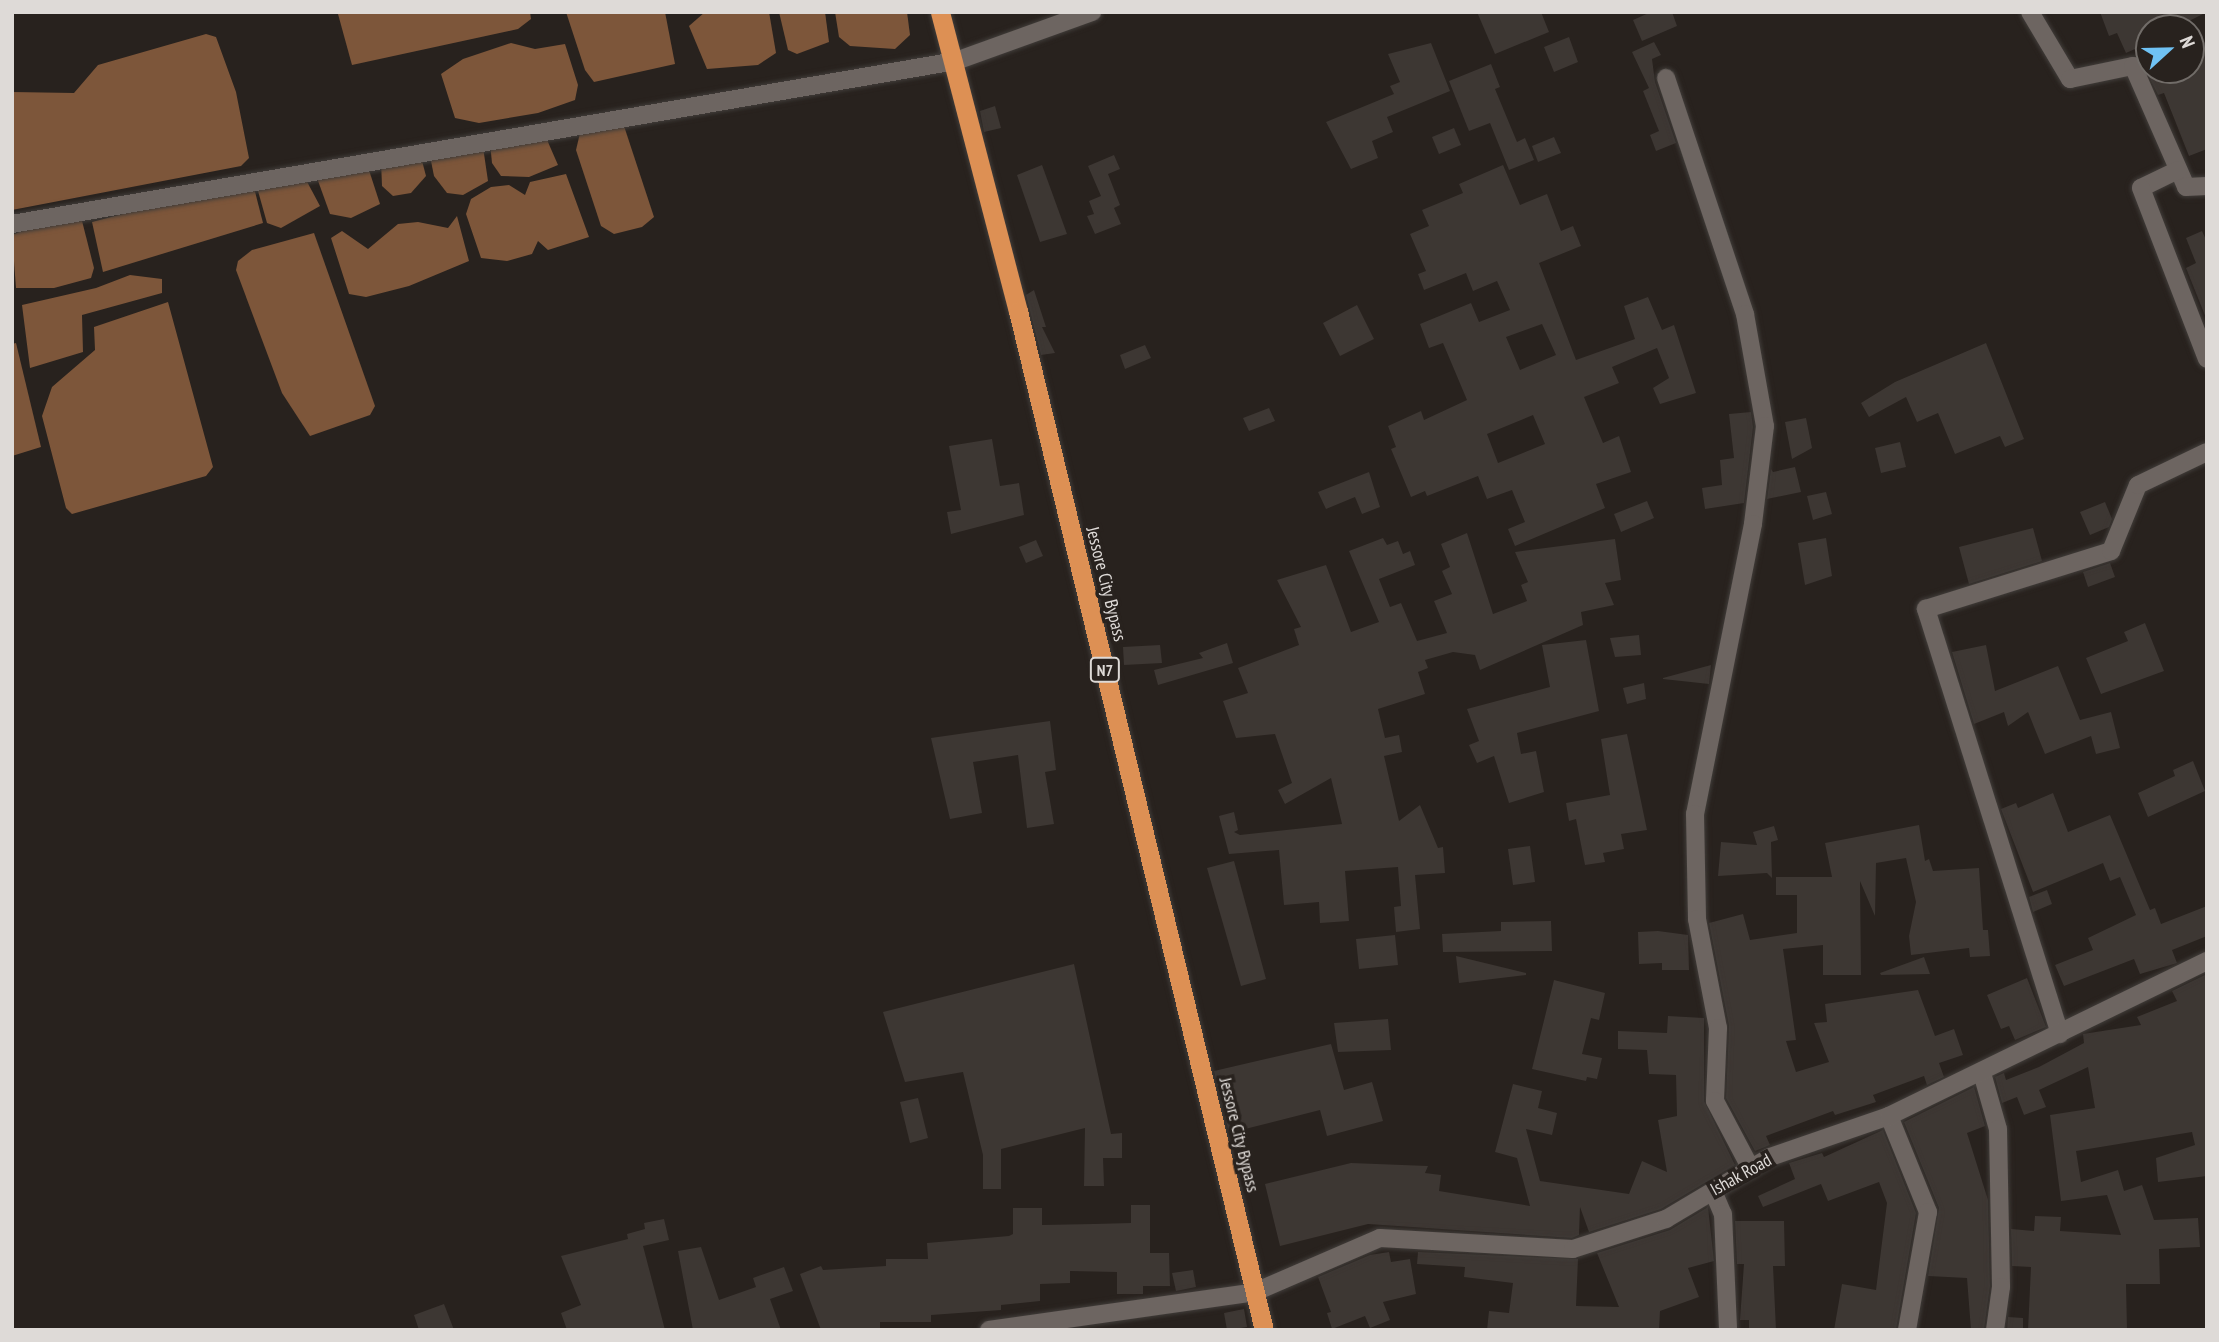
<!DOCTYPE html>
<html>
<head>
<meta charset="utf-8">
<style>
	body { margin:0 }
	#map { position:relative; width:2219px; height:1342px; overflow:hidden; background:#28221e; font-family:"PT Sans Narrow",sans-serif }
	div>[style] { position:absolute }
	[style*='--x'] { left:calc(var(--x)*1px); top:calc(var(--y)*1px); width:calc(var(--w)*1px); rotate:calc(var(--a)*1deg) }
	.water>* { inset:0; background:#7d563a }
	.building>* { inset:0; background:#3d3733 }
	.roads { filter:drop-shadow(0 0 2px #413d3a) drop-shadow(0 0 2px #413d3a) }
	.minor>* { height:18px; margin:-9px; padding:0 9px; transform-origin:9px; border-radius:9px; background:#6d6561 }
	.tertiary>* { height:18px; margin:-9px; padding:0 9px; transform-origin:9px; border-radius:9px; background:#6d6561 }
	.trunk>* { height:19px; margin:-9.5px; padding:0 9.5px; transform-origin:9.5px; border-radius:9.5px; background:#dd9054 }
	span { translate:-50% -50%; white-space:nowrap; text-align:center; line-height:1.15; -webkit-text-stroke:7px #28221e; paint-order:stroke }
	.shield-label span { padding:2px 5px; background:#28221e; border:2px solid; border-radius:5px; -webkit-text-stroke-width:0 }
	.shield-label { font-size:16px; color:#dedad7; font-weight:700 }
	.street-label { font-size:18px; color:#dedad7 }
	.frame { position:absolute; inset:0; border:14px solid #dedad7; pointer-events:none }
	.north { position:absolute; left:2135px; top:14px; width:70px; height:70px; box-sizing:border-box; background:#28221e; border:2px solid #716c68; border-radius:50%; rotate:68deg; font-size:19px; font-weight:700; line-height:28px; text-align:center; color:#dedad7 }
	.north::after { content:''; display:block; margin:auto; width:24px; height:32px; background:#6fc2f4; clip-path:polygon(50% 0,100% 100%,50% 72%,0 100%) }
</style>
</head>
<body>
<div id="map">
	<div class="water">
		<div style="clip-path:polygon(342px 12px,530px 12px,531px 19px,518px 29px,352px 65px,338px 14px)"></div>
		<div style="clip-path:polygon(566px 12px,665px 12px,675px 64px,594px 82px,585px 70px)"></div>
		<div style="clip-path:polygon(705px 12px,769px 12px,776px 53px,758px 65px,707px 69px,689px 26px)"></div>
		<div style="clip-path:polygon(779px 12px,825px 12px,829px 42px,797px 54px,788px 50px)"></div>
		<div style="clip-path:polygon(835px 12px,907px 12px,910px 35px,895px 49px,850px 46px,839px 37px)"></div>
		<div style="clip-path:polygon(206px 34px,216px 37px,236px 92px,249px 158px,241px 166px,12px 210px,12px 92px,74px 93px,98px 65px)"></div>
		<div style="clip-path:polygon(511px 43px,535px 49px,565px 44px,578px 85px,575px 100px,538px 113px,479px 123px,455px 118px,441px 74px,463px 59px)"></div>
		<div style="clip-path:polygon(541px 126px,558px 165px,529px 177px,501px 176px,492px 163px,490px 143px)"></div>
		<div style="clip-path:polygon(624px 126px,654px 217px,642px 227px,614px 234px,601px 226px,576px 150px,580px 133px)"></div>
		<div style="clip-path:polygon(483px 147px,488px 181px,463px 195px,447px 193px,434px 176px,430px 156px)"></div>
		<div style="clip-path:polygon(421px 157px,426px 176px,411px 193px,393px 196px,382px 186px,381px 161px)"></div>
		<div style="clip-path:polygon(367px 164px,380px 204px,351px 218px,330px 214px,317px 178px)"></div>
		<div style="clip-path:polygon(566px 174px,589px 237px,548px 250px,538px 241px,532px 254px,507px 261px,481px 258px,466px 214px,471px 199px,491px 187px,509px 185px,525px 195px,530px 182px)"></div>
		<div style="clip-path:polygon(304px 176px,320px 206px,281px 228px,267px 223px,258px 191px,267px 182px)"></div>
		<div style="clip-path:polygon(252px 180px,263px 223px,103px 272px,92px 222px)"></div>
		<div style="clip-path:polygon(62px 215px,81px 217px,94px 268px,91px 278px,54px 288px,16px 288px,12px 235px)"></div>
		<div style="clip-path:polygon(457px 216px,469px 261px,409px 286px,366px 297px,349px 294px,331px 238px,342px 231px,368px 249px,398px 224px,418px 222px,448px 228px)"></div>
		<div style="clip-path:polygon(314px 233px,375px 406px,370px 415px,310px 436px,282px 393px,236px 270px,238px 261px,252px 250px)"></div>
		<div style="clip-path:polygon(130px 275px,162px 279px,162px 293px,82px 315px,83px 352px,30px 368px,22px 305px,96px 288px)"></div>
		<div style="clip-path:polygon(168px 302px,213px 467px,206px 476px,72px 514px,66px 508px,42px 416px,52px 387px,95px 350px,94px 327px)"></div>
		<div style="clip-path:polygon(16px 343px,41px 447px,12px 456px,12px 344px)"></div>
	</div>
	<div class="building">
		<div style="clip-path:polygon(1477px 12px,1541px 12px,1549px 32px,1495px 54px)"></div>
		<div style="clip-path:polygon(1651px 12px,1672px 12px,1677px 26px,1642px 41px,1633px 20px)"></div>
		<div style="clip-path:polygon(2100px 12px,2207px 12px,2175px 28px,2149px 28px,2149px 70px,2191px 70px,2191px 53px,2207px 47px,2207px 149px,2189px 156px,2164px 93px,2158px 95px,2135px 49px,2126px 53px,2117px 33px,2109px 36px)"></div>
		<div style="clip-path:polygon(1569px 37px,1578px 62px,1554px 72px,1544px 47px)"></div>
		<div style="clip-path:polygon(1654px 42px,1661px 55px,1652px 59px,1655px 82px,1676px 143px,1656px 151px,1650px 135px,1659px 131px,1643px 91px,1649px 88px,1632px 52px)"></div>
		<div style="clip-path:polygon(1431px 43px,1450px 91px,1387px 117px,1393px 132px,1372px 141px,1378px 158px,1351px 169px,1326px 122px,1394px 94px,1390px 86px,1400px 82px,1388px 54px)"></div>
		<div style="clip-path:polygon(1491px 64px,1500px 87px,1495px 89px,1517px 142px,1525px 138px,1534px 160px,1509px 170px,1490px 123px,1469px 131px,1449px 81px)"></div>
		<div style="clip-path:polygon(995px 106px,1001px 128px,984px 132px,980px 111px)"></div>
		<div style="clip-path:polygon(1454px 128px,1461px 145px,1439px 154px,1432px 137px)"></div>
		<div style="clip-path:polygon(1554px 137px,1561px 153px,1538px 162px,1532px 146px)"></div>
		<div style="clip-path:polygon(1114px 155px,1120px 169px,1108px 174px,1120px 205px,1114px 208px,1121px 224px,1095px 234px,1087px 216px,1094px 214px,1089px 201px,1101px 196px,1088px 166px)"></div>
		<div style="clip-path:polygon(1042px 165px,1067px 234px,1040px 242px,1017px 175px)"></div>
		<div style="clip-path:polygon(evenodd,1503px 165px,1520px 205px,1547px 194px,1561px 231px,1573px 226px,1581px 246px,1539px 263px,1576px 360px,1635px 339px,1624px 306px,1648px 297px,1662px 330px,1674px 325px,1696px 393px,1660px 404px,1653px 388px,1669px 378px,1657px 348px,1612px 367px,1619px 383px,1584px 397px,1603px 443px,1619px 436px,1631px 472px,1596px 484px,1605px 508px,1515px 546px,1508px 529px,1525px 522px,1512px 490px,1487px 499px,1478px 476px,1427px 496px,1425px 491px,1411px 497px,1391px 449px,1396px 447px,1388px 426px,1421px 411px,1424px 420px,1467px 400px,1443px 343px,1429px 348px,1420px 324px,1471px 303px,1479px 322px,1510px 310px,1497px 281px,1473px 291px,1466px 273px,1424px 290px,1418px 274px,1426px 271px,1410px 234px,1429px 226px,1422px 210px,1463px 193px,1459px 184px,1503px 165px,1542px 324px,1556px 355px,1520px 370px,1506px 337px,1542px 324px,1503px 165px,1533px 415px,1545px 444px,1498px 463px,1487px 434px,1533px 415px)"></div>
		<div style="clip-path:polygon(2202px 231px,2207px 242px,2206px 318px,2186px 268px,2196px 263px,2186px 238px)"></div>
		<div style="clip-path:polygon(1034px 290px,1046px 327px,1042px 327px,1055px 353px,1041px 355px,1026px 295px)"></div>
		<div style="clip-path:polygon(1357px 305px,1374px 339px,1340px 356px,1323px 323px)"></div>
		<div style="clip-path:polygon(1986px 343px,2024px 439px,2005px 447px,2000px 436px,1955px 454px,1938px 413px,1917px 422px,1906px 397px,1869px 417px,1861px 403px,1895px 382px)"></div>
		<div style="clip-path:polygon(1145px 345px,1151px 358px,1125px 369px,1120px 355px)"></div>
		<div style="clip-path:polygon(1269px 408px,1275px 421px,1249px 431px,1243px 418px)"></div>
		<div style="clip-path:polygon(1751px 412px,1753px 427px,1744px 503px,1705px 509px,1702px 488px,1722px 485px,1720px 460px,1734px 458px,1729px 414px)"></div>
		<div style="clip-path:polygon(1806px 418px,1812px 448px,1792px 459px,1785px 422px)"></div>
		<div style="clip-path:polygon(992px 439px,1000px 486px,1019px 483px,1024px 515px,951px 534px,947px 512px,961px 510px,949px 446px)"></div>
		<div style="clip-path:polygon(1900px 442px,1906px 467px,1881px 473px,1875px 448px)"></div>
		<div style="clip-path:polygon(1795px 467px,1801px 492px,1767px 499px,1771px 469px,1773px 472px)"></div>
		<div style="clip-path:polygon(1369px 472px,1380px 507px,1362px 514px,1355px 497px,1326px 509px,1318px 492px)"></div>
		<div style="clip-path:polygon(1826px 492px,1832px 514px,1813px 520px,1807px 496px)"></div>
		<div style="clip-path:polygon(1647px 501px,1654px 518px,1621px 532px,1614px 514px)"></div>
		<div style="clip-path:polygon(2105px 502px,2112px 519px,2109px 527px,2090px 535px,2080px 512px)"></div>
		<div style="clip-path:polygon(2033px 528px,2042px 561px,1969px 584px,1959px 547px)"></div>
		<div style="clip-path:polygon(1467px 533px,1493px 614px,1527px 601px,1521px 585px,1528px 582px,1515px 552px,1615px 539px,1621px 580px,1605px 583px,1614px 605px,1581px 612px,1583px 625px,1480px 670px,1475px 655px,1453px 652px,1425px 660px,1428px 668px,1418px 672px,1425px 694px,1378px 709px,1385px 738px,1399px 735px,1402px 752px,1384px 756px,1399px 821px,1420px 805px,1438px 848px,1443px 847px,1445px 873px,1415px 875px,1420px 929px,1396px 932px,1394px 907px,1401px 906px,1398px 867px,1345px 871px,1349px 921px,1320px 923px,1319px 902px,1284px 905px,1279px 850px,1229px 854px,1219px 816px,1234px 812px,1238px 830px,1234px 832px,1240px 835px,1342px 824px,1331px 778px,1285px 804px,1278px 790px,1292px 783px,1275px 734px,1236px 738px,1223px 701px,1248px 693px,1238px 668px,1299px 645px,1294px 629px,1301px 627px,1277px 580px,1326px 565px,1351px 632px,1379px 622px,1349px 551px,1383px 538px,1387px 545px,1398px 541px,1403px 554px,1410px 551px,1415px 565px,1379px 579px,1390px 607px,1401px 603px,1417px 641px,1447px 633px,1434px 601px,1452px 594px,1442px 571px,1450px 567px,1441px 544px)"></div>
		<div style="clip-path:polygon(1826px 538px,1832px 576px,1805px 585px,1798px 543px)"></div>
		<div style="clip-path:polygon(1036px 540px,1043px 556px,1026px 563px,1019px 547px)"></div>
		<div style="clip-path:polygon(2110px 563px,2115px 577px,2088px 587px,2083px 572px)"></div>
		<div style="clip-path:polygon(2145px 623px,2164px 671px,2101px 694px,2086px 658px,2128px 641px,2124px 632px)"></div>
		<div style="clip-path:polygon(1639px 635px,1641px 655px,1615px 657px,1610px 638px)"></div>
		<div style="clip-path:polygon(1586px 640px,1599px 711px,1517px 733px,1521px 754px,1536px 751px,1544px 792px,1509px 803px,1494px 756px,1477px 763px,1469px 745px,1479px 741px,1467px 709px,1550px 687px,1542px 645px)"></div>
		<div style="clip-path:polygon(1227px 643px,1233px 663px,1158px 685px,1154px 670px,1203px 658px,1199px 653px)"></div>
		<div style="clip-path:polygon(1160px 645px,1162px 663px,1124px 665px,1123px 647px)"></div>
		<div style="clip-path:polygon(1986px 645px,1995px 691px,2058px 666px,2080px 720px,2111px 712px,2120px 748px,2096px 754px,2091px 736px,2045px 754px,2028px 712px,2008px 726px,2004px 712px,1974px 724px,1952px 652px)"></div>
		<div style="clip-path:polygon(1711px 665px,1709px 684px,1663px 679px,1663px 678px)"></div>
		<div style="clip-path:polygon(1644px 683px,1646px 699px,1627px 704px,1623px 688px)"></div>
		<div style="clip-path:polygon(1050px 721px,1056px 770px,1045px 772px,1054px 824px,1027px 828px,1018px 755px,973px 762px,982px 813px,950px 819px,931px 738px)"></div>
		<div style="clip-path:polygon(1627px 734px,1647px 830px,1621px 834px,1624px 849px,1603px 853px,1605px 862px,1585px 865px,1576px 819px,1569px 821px,1566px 803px,1610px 795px,1601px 739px)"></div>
		<div style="clip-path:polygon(2193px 761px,2205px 791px,2148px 817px,2138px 793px,2175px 776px,2173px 770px)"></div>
		<div style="clip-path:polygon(2053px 793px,2068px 832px,2110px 815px,2150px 910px,2155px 908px,2161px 924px,2207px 906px,2207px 936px,2172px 950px,2177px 963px,2140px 974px,2134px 959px,2064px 986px,2055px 965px,2093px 950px,2088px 938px,2136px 915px,2120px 877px,2110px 881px,2103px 863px,2033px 892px,2001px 809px,2016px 803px,2018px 808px)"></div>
		<div style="clip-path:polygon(1919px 825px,1925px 861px,1929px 859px,1933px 871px,1979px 868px,1983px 930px,1988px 930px,1990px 956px,1970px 957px,1969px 948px,1911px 955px,1909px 936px,1916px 902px,1906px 858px,1876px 863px,1875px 916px,1860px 881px,1861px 975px,1823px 975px,1823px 945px,1783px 949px,1796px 1040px,1786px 1041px,1796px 1072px,1829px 1062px,1814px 1023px,1827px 1022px,1825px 1004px,1918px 990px,1935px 1036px,1954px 1029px,1963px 1055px,1939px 1063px,1944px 1077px,1927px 1085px,1924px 1076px,1873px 1095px,1876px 1102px,1835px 1115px,1833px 1111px,1766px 1136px,1770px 1145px,1755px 1151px,1726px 1098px,1729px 1026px,1709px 923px,1743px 914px,1750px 940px,1797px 933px,1797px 895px,1776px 895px,1776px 877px,1832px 877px,1825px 843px)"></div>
		<div style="clip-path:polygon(1774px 826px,1778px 840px,1771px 842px,1772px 878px,1767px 873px,1718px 876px,1721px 842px,1757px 845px,1753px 832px)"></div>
		<div style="clip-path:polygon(1530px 846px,1535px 882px,1513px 885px,1508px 849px)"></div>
		<div style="clip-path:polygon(1234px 861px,1266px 979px,1241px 986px,1207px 868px)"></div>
		<div style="clip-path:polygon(2047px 890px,2052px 904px,2033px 912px,2029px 897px)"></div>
		<div style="clip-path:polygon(1551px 921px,1552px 951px,1443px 952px,1442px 934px,1501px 931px,1501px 922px)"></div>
		<div style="clip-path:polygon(1658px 931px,1688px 935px,1689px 970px,1662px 970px,1662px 963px,1639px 964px,1638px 932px)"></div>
		<div style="clip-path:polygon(1395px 935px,1398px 965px,1359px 969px,1356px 939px)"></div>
		<div style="clip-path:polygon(1456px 956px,1526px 973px,1526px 975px,1459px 983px)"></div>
		<div style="clip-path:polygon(1924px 957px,1930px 974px,1881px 975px,1880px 973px)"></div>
		<div style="clip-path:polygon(1074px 964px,1111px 1134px,1122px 1133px,1122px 1158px,1103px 1158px,1104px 1186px,1084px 1186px,1085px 1128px,1001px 1149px,1001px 1189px,983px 1189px,983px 1155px,963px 1072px,905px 1082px,883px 1012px)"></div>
		<div style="clip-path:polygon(2207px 974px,2207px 1176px,2158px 1182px,2156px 1158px,2195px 1145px,2192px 1132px,2076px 1151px,2081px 1182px,2118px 1170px,2124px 1191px,2142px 1185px,2154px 1220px,2198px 1218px,2200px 1247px,2159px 1249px,2160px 1284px,2126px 1284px,2127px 1330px,2028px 1330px,2031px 1267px,2012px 1266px,2011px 1229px,2034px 1231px,2035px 1216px,2061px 1217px,2060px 1231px,2121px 1235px,2107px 1195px,2061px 1201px,2050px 1115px,2095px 1108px,2088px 1067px,2039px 1090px,2046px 1107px,2024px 1115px,2017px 1097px,2002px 1103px,1995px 1077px,2004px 1073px,2006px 1080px,2039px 1067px,2084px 1043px,2083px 1034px,2141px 1025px,2137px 1017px,2177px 1001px,2172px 991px)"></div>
		<div style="clip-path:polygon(2027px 978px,2046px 1027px,2015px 1040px,2009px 1026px,2001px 1029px,1987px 995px)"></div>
		<div style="clip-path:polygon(1554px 980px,1605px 993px,1599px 1020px,1591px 1018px,1582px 1054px,1602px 1058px,1597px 1079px,1587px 1077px,1586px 1081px,1532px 1069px)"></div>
		<div style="clip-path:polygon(1668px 1016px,1704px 1018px,1704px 1101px,1735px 1165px,1661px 1209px,1589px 1232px,1580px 1207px,1579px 1235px,1572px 1238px,1368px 1224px,1280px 1246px,1265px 1184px,1351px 1163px,1428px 1166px,1425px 1173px,1441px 1175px,1439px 1191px,1530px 1206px,1517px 1158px,1495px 1152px,1513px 1084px,1542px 1091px,1538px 1108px,1557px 1113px,1552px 1135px,1526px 1129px,1540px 1181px,1629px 1194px,1642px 1161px,1667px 1172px,1658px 1120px,1677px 1116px,1676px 1075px,1649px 1074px,1647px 1050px,1618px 1049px,1618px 1031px,1667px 1033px)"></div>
		<div style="clip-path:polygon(1388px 1019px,1391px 1050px,1338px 1052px,1334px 1023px)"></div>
		<div style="clip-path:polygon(1331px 1044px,1344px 1090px,1372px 1082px,1383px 1121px,1327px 1136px,1320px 1110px,1229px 1133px,1214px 1071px)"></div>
		<div style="clip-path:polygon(1974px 1087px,1985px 1126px,1967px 1133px,1988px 1200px,1990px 1286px,1984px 1330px,1971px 1330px,1967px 1278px,1928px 1276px,1939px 1208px,1904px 1122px)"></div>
		<div style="clip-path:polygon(918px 1098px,928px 1138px,910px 1143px,900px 1102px)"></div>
		<div style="clip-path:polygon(1883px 1130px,1916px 1213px,1896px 1330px,1834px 1330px,1842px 1284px,1876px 1290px,1887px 1203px,1879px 1182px,1828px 1201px,1821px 1184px,1763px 1207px,1758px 1196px,1795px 1179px,1789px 1163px,1822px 1153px,1824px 1157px)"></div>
		<div style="clip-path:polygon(1131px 1205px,1150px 1205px,1150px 1253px,1169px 1253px,1170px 1286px,1143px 1286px,1143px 1294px,1117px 1294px,1117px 1272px,1070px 1271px,1070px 1283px,1040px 1284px,1040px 1301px,1001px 1305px,1001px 1310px,931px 1315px,931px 1322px,880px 1322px,880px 1330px,821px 1330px,800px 1274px,821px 1266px,823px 1270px,886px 1266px,886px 1259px,928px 1259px,927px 1243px,1009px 1236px,1013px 1234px,1013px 1208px,1042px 1208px,1042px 1225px,1094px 1224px,1131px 1223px)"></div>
		<div style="clip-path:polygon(1708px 1207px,1714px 1261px,1688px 1268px,1699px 1297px,1660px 1311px,1659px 1330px,1487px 1330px,1489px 1311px,1509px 1313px,1513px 1283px,1464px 1277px,1465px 1267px,1417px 1264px,1418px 1252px,1578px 1259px,1576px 1306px,1619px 1307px,1597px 1253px,1670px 1230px)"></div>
		<div style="clip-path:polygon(664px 1219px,669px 1240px,643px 1246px,665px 1330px,567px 1330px,561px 1313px,581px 1305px,561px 1256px,628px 1239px,627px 1234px,645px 1229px,644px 1223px)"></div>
		<div style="clip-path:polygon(1735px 1221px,1784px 1221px,1785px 1266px,1773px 1266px,1776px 1330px,1749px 1330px,1749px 1320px,1740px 1320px,1744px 1264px,1737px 1264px)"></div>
		<div style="clip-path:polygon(701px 1247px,719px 1300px,756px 1287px,753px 1278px,784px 1267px,793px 1291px,770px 1299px,781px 1330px,693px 1330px,678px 1251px)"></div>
		<div style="clip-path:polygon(1389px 1252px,1391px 1262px,1410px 1259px,1416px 1294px,1383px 1302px,1390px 1320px,1370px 1328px,1365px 1316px,1332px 1329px,1327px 1313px,1331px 1312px,1318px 1277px,1370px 1255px)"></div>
		<div style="clip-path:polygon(1193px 1270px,1196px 1287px,1176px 1291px,1172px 1273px)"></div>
		<div style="clip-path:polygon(444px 1304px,454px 1330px,419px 1330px,414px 1315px)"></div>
		<div style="clip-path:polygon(1244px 1309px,1247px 1327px,1227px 1330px,1224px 1313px)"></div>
		<div style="clip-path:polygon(2008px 1317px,2023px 1318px,2023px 1330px,2007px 1330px)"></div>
	</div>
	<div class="roads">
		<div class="minor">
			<div style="--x:2030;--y:12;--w:78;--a:59.2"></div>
			<div style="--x:2070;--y:79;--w:64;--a:-11.7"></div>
			<div style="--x:2133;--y:66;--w:132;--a:66.3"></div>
			<div style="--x:2186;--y:187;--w:21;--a:-3"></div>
			<div style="--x:1666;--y:78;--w:249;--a:71.5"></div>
			<div style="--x:1745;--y:314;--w:114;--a:79.9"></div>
			<div style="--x:1765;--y:426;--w:99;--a:97"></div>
			<div style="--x:1753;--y:524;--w:296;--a:101.3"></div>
			<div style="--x:1695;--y:814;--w:105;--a:88.9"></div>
			<div style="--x:1697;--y:919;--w:111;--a:79.1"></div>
			<div style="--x:1718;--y:1028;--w:73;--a:92.4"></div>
			<div style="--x:1715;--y:1101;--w:77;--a:62.1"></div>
			<div style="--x:2178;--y:170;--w:41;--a:154.1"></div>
			<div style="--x:2141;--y:188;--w:183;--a:68.9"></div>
			<div style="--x:12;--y:224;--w:958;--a:-9.8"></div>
			<div style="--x:2060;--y:1034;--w:446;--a:-107.5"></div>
			<div style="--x:1926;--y:609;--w:194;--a:-17.4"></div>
			<div style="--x:2111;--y:551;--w:71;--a:-67.8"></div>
			<div style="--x:2138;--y:485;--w:76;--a:-25.6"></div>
			<div style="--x:1982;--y:1073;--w:58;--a:74.1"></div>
			<div style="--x:1998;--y:1129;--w:158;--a:88.9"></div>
			<div style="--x:2001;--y:1287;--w:43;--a:97.9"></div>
			<div style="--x:1889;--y:1116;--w:104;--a:67.9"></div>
			<div style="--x:1928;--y:1212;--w:120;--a:100.1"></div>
			<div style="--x:1713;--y:1191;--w:25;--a:67"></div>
			<div style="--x:1723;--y:1214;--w:116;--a:87.5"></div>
			<div style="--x:989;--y:1330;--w:269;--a:-8.1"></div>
			<div style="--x:1255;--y:1292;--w:136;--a:-23.4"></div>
			<div style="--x:1380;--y:1238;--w:193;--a:3.3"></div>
			<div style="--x:1573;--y:1249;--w:98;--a:-17.9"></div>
			<div style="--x:1666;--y:1219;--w:121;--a:-30.8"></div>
			<div style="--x:1770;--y:1157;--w:126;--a:-19"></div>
			<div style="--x:1889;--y:1116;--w:354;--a:-26"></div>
		</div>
		<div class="tertiary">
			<div style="--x:956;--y:61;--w:145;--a:-19.8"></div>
		</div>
		<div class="trunk">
			<div style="--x:940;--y:12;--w:309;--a:75.4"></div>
			<div style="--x:1018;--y:311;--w:1048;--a:76.43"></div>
		</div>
	</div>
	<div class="shield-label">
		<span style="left:1105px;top:670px">N7</span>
	</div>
	<div class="street-label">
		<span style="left:1106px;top:584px;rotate:76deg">Jessore City Bypass</span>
		<span style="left:1239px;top:1135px;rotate:76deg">Jessore City Bypass</span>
		<span style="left:1741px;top:1175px;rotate:-29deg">Ishak Road</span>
	</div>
	<div class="frame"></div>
	<div class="north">N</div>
</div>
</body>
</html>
